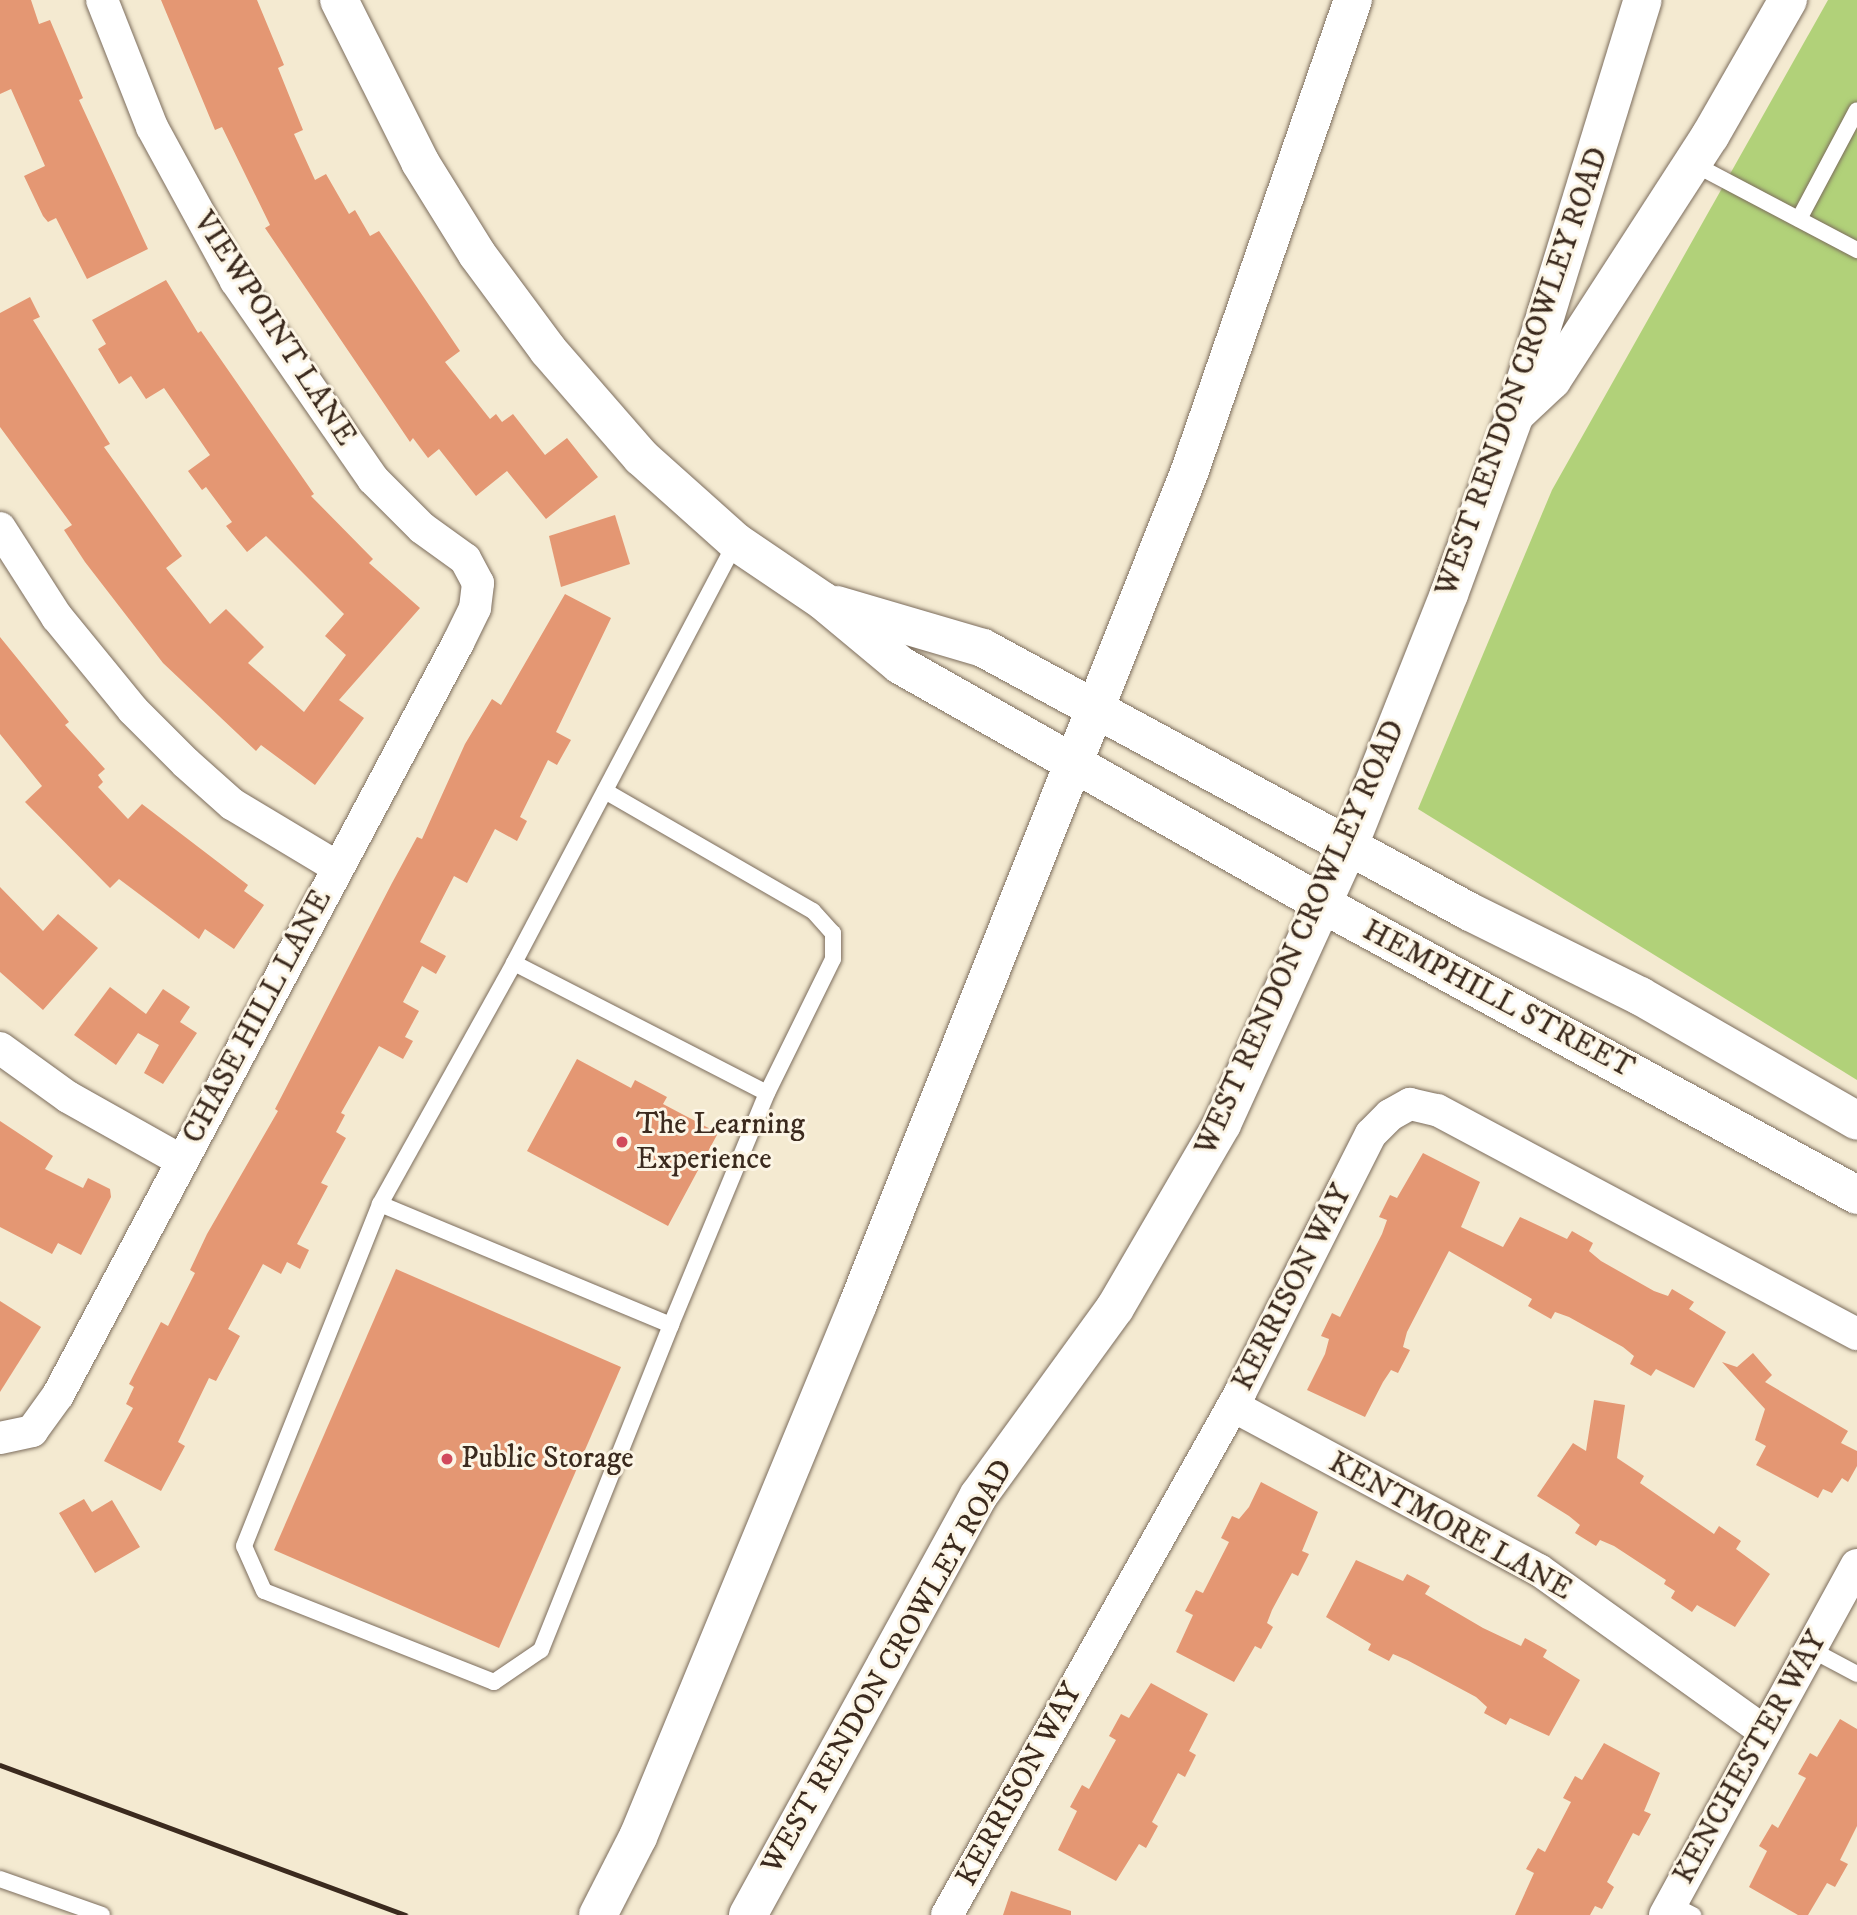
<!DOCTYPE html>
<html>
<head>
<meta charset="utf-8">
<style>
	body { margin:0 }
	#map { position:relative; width:1857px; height:1915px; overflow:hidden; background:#f4ead1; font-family:"IM FELL DW Pica",serif }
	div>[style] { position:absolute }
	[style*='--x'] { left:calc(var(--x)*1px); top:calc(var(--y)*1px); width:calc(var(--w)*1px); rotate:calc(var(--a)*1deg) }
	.green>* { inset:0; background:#b1d179 }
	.building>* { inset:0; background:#e49773 }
	.roads { filter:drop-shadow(0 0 2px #7c6d5d) drop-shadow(0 0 2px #7c6d5d) }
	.lane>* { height:16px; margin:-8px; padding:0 8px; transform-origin:8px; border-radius:8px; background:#fff }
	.street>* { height:32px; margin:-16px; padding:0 16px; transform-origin:16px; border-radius:16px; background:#fff }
	.secondary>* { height:38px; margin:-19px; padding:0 19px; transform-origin:19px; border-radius:19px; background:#fff }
	.rail>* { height:5px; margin:-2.5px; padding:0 2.5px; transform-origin:2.5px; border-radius:2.5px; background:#3b2a1e }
	.dots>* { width:19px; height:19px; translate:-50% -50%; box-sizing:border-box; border:4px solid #fcf5e5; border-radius:50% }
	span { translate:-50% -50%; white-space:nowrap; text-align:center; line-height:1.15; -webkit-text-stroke:6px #fcf5e5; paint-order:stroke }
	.street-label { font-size:30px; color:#3b2a1e }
	.poi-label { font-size:30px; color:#3b2a1e }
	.left { translate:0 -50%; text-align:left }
</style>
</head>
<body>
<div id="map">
	<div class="green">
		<div style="clip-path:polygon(1828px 0,1857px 0,1857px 1080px,1418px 809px,1552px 490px)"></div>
	</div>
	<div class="building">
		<div style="clip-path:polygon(0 0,31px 0,39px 24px,50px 20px,83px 98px,79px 100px,148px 249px,87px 279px,56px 218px,48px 222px,43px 216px,24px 176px,45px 166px,11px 89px,0 94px)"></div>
		<div style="clip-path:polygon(161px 0,257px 0,284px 65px,278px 68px,303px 130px,294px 134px,315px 180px,326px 174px,349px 214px,355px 210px,370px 236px,379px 231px,460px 351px,445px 362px,490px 419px,496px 414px,502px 422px,513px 414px,545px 455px,567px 438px,598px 477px,546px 519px,507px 471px,476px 496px,439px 449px,428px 458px,413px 438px,410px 442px,265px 228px,270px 225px,222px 127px,215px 130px)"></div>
		<div style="clip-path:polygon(166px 280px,198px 333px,201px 331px,314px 494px,311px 496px,373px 559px,369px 563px,420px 608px,339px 700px,364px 718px,315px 785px,261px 745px,256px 751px,163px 663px,85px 562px,64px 530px,72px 525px,0 427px,0 313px,30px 297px,40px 317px,33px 320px,110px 444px,104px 447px,182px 556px,166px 568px,210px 624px,226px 609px,264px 647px,248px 663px,304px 712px,346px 655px,325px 636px,344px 614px,266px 536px,247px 552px,226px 526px,232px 522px,206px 487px,202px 490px,188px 471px,210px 455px,164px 388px,146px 399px,131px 376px,119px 384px,98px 349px,106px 344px,92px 320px)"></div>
		<div style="clip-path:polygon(615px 515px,630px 564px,561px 587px,549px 536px)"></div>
		<div style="clip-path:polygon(565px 594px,611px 618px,556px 732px,571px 740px,557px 765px,548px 760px,520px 817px,527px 821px,517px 841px,495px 829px,467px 883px,454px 876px,420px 942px,446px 956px,436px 974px,422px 966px,403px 1002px,419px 1011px,405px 1037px,413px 1041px,403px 1059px,379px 1046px,341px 1113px,345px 1115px,336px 1132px,346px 1138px,321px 1183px,328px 1186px,297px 1244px,309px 1250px,300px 1269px,287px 1262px,281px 1274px,263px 1264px,228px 1329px,240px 1336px,216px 1381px,209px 1378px,178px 1442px,185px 1446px,161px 1491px,104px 1461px,133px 1408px,126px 1404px,134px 1387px,129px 1384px,161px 1322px,168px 1326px,195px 1273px,190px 1270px,207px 1234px,278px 1111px,275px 1109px,392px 883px,417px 837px,422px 839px,465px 744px,492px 699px,501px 705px)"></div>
		<div style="clip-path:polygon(0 637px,69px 722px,65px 725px,105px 769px,98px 775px,103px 782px,98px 787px,128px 819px,142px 804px,248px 885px,244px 891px,264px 905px,234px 949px,205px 929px,199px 939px,119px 879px,110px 888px,25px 802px,42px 786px,0 734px)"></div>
		<div style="clip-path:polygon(0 887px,43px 931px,58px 914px,98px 948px,43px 1010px,0 972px)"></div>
		<div style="clip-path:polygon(110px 987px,146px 1014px,163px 989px,190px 1007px,180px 1022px,197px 1033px,163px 1084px,144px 1073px,159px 1045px,138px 1033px,116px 1065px,74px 1035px)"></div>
		<div style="clip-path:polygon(577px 1059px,631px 1088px,635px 1080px,667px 1097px,663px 1104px,718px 1133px,668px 1226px,527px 1151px)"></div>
		<div style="clip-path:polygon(0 1121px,53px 1156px,45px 1169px,83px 1188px,88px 1178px,110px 1189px,111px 1197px,81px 1255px,58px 1243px,52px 1254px,0 1227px)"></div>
		<div style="clip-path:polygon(1423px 1153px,1480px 1182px,1461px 1227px,1503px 1247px,1520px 1217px,1567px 1239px,1572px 1231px,1593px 1243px,1589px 1251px,1601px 1261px,1654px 1291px,1668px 1296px,1672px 1289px,1694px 1302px,1689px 1309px,1726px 1332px,1694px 1388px,1656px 1369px,1651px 1376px,1630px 1364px,1634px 1356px,1623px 1347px,1569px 1317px,1555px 1312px,1551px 1319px,1528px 1306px,1532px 1299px,1449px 1251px,1407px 1332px,1403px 1347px,1410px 1350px,1398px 1373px,1391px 1370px,1383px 1382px,1365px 1417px,1307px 1390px,1325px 1354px,1329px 1339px,1321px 1336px,1332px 1313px,1340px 1317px,1382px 1234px,1387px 1220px,1379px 1217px,1390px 1195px,1397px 1198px)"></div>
		<div style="clip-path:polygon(396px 1269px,621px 1367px,499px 1648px,274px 1550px)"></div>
		<div style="clip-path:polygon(0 1301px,41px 1327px,0 1392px)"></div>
		<div style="clip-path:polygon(1753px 1353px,1772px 1375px,1765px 1382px,1848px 1431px,1841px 1443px,1857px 1451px,1857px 1466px,1848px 1482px,1842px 1478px,1832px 1493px,1823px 1489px,1818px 1498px,1756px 1465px,1766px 1446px,1755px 1440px,1765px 1409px,1722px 1362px,1737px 1367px)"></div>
		<div style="clip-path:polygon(1594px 1400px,1625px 1405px,1617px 1458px,1644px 1476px,1640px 1483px,1714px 1534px,1719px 1526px,1741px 1541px,1736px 1549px,1770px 1574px,1735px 1627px,1697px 1605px,1692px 1612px,1671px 1598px,1675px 1591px,1664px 1584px,1666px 1580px,1614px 1546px,1600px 1540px,1596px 1546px,1575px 1533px,1580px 1525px,1569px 1516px,1537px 1496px,1573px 1443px,1586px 1451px)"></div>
		<div style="clip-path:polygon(1261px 1482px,1318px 1512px,1302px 1551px,1309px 1554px,1298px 1576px,1292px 1573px,1272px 1610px,1267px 1623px,1273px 1627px,1261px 1649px,1255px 1646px,1234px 1682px,1176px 1652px,1193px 1615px,1185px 1611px,1196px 1590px,1203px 1593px,1229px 1542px,1221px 1538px,1232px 1516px,1239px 1519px,1249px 1507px)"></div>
		<div style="clip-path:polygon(84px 1499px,92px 1512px,112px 1500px,140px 1547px,95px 1573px,59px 1513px)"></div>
		<div style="clip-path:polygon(1356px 1560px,1403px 1581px,1407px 1574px,1430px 1586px,1425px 1594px,1483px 1628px,1521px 1646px,1525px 1638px,1547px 1650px,1543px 1657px,1580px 1680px,1549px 1736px,1510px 1718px,1506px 1725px,1484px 1713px,1487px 1707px,1476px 1697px,1407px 1660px,1393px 1654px,1389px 1661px,1368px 1650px,1371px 1644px,1326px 1617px)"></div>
		<div style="clip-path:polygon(1151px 1683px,1208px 1714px,1189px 1751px,1196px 1755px,1185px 1777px,1178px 1773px,1152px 1822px,1158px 1826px,1146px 1848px,1139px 1844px,1116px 1881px,1058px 1850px,1077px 1811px,1070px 1807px,1082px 1785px,1089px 1789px,1116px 1740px,1109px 1736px,1121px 1714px,1129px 1718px)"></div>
		<div style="clip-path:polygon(1840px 1719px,1857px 1729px,1857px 1826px,1840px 1860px,1848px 1864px,1835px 1887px,1827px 1883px,1808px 1915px,1798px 1915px,1749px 1887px,1767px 1851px,1759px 1846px,1772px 1824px,1778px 1828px,1806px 1778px,1798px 1774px,1810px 1753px,1817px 1757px)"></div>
		<div style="clip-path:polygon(1604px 1743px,1660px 1773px,1644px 1811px,1651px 1814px,1639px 1836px,1633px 1833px,1607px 1882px,1614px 1887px,1602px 1909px,1595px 1906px,1590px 1915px,1515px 1915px,1534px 1873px,1526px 1869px,1538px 1848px,1545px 1852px,1571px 1802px,1563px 1798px,1575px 1776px,1582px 1780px)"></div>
		<div style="clip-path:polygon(1011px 1891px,1071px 1911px,1071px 1915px,1003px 1915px)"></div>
	</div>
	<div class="roads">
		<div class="lane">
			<div style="--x:1692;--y:163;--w:187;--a:27.8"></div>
			<div style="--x:1799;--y:219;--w:123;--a:-62"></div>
			<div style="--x:605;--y:791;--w:240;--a:30"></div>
			<div style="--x:813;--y:911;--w:30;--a:48"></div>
			<div style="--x:833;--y:933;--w:26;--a:90"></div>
			<div style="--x:833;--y:959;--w:149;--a:116.2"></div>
			<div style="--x:514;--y:963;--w:284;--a:27.2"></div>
			<div style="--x:767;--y:1093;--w:251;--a:112.5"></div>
			<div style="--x:380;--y:1204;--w:315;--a:22.6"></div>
			<div style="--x:671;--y:1325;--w:350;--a:111.8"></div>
			<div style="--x:541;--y:1650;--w:57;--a:145.8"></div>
			<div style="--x:494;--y:1682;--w:247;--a:-158.4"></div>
			<div style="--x:264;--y:1591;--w:49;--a:-114"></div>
			<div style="--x:244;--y:1546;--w:368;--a:-68.3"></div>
			<div style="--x:380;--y:1204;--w:276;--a:-60.9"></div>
			<div style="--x:514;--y:963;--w:476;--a:-62.2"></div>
			<div style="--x:1812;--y:1650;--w:51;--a:28.1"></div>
			<div style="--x:0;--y:1879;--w:108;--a:19.4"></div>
			<div style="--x:1671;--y:1904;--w:25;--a:27"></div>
		</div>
		<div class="street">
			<div style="--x:0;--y:528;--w:106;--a:57.4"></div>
			<div style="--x:57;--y:617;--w:120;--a:50.7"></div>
			<div style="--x:133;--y:710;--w:75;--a:45"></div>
			<div style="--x:186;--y:763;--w:62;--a:41.7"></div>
			<div style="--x:232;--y:804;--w:122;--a:31"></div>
			<div style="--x:0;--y:1048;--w:84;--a:35.8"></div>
			<div style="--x:68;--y:1097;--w:131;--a:29.3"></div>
			<div style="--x:1233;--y:1406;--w:347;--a:28.2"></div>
			<div style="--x:1539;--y:1570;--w:277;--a:35.6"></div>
			<div style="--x:0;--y:1438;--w:33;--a:-12"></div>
			<div style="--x:32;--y:1431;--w:44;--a:-54.2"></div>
			<div style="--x:58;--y:1395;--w:852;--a:-61.99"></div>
			<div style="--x:458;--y:643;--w:39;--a:-64"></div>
			<div style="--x:475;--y:608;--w:25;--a:-83"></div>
			<div style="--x:478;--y:583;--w:27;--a:-118"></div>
			<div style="--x:465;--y:559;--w:53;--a:-144.2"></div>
			<div style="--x:422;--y:528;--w:69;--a:-135"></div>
			<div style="--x:373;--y:479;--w:241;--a:-124.7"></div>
			<div style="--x:236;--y:281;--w:175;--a:-118.6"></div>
			<div style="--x:152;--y:127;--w:136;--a:-111.5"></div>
			<div style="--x:947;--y:1915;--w:599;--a:-60.69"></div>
			<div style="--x:1240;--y:1393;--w:290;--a:-63.2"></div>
			<div style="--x:1371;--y:1134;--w:27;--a:-45"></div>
			<div style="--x:1390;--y:1115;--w:23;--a:-29"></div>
			<div style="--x:1410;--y:1104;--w:28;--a:13"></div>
			<div style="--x:1437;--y:1110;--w:476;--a:28.1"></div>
			<div style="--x:1665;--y:1915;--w:399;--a:-61.3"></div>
		</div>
		<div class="secondary">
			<div style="--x:339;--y:0;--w:181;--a:63.4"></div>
			<div style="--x:420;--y:162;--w:108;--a:58.2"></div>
			<div style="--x:477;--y:254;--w:119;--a:53.5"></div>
			<div style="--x:548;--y:350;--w:142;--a:49"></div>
			<div style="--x:641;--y:457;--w:127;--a:41.8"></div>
			<div style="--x:736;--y:542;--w:105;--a:34.1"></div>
			<div style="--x:823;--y:601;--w:100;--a:39.7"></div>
			<div style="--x:900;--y:665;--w:485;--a:29.5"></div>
			<div style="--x:1322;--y:904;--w:609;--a:28.54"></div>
			<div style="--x:1519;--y:411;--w:45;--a:-43.2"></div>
			<div style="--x:1552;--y:380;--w:291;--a:-57.1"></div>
			<div style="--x:1710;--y:136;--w:157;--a:-60.2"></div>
			<div style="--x:837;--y:605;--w:152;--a:16.4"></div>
			<div style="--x:983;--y:648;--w:554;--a:28.46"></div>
			<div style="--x:1470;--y:912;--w:190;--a:26.3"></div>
			<div style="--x:1640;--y:996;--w:250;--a:29.9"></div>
			<div style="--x:598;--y:1915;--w:88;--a:-62.9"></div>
			<div style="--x:638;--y:1837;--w:577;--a:-67.57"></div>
			<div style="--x:858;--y:1304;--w:894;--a:-68.28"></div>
			<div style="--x:1189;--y:473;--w:501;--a:-70.88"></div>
			<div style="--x:748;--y:1915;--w:479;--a:-61.2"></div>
			<div style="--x:979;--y:1495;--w:231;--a:-54"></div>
			<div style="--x:1115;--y:1308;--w:213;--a:-59.8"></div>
			<div style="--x:1222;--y:1124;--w:309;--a:-65.5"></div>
			<div style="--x:1350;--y:843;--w:268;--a:-68.3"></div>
			<div style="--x:1449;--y:594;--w:191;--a:-69.8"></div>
			<div style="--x:1515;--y:415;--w:434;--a:-72.9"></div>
		</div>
	</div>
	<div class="rail">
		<div style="--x:0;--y:1765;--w:432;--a:20.3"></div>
	</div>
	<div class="dots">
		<div style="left:622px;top:1142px;background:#d1495b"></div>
		<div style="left:447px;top:1459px;background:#d1495b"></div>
	</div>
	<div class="street-label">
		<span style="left:274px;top:329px;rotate:57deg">VIEWPOINT LANE</span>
		<span style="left:1523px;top:372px;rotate:-71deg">WEST RENDON CROWLEY ROAD</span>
		<span style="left:1301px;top:938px;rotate:-66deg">WEST RENDON CROWLEY ROAD</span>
		<span style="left:1498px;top:1000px;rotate:28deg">HEMPHILL STREET</span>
		<span style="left:258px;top:1017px;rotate:-62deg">CHASE HILL LANE</span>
		<span style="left:1293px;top:1288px;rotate:-63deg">KERRISON WAY</span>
		<span style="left:1450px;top:1527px;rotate:29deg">KENTMORE LANE</span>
		<span style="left:888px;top:1667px;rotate:-60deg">WEST RENDON CROWLEY ROAD</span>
		<span style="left:1751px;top:1758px;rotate:-61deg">KENCHESTER WAY</span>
		<span style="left:1020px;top:1785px;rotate:-61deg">KERRISON WAY</span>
	</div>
	<div class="poi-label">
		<span class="left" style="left:636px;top:1142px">The Learning<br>Experience</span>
		<span class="left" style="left:461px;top:1459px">Public Storage</span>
	</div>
</div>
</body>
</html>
